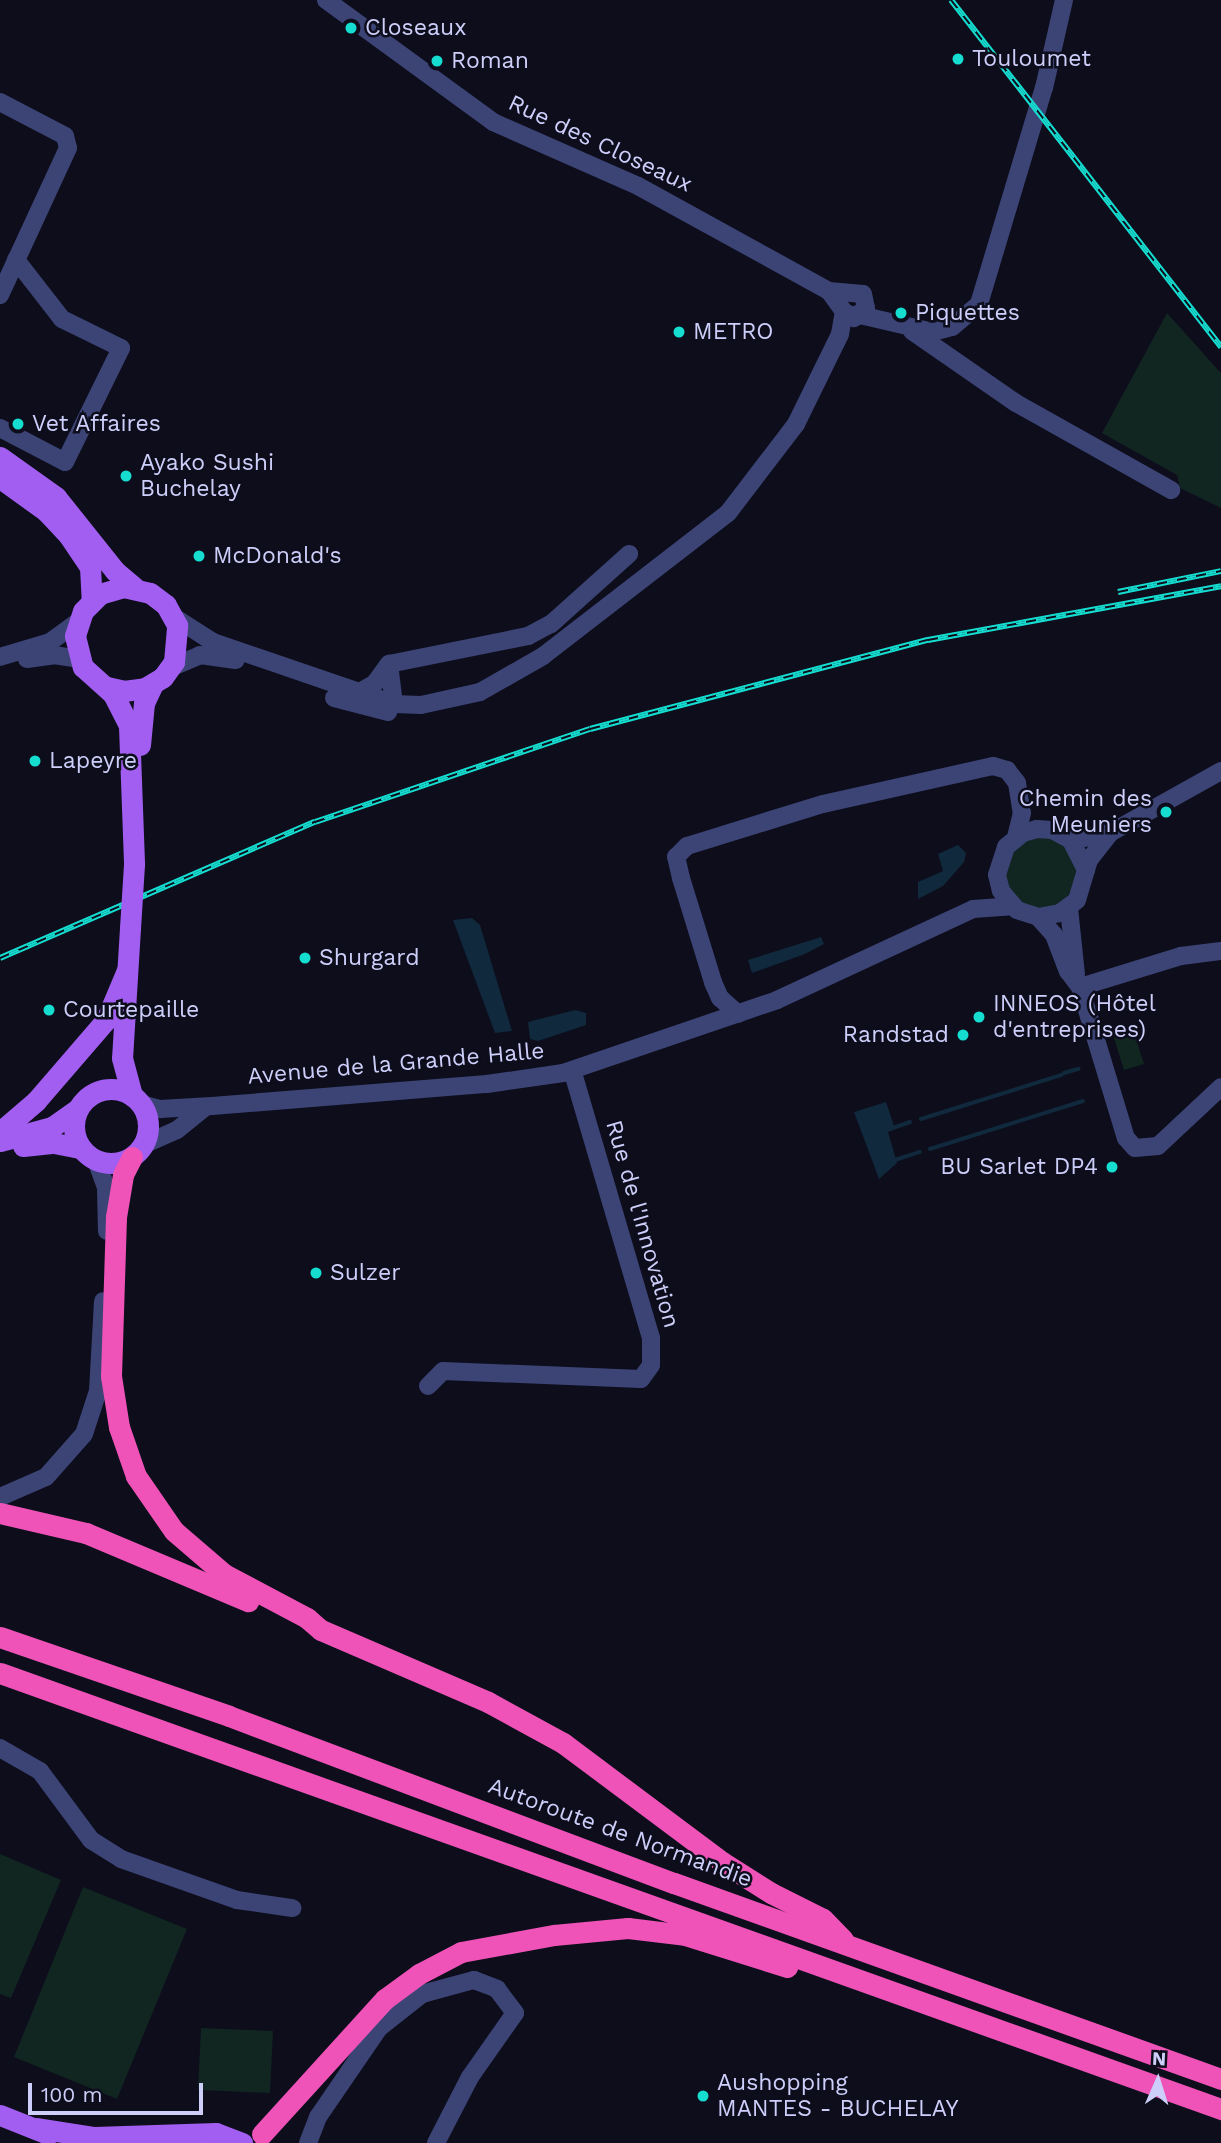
<!DOCTYPE html>
<html>
<head>
<meta charset="utf-8">
<style>
	body { margin:0 }
	#map { position:relative; width:1221px; height:2143px; overflow:hidden; background:#0d0d1c; font-family:"Work Sans",sans-serif }
	div>[style] { position:absolute }
	[style*='--x'] { left:calc(var(--x)*1px); top:calc(var(--y)*1px); width:calc(var(--w)*1px); rotate:calc(var(--a)*1deg) }
	.green>* { inset:0; background:#112521 }
	.round { border-radius:50% }
	.water>* { inset:0; background:#10293c }
	.stream>* { height:3.5px; margin:-1.75px; padding:0 1.75px; transform-origin:1.75px; border-radius:1.75px; background:#10293c }
	.minor>* { height:18px; margin:-9px; padding:0 9px; transform-origin:9px; border-radius:9px; background:#3c4476 }
	.major>* { height:21px; margin:-10.5px; padding:0 10.5px; transform-origin:10.5px; border-radius:10.5px; background:#a25ef0 }
	.major>.ring { margin:-10.5px; padding:0; box-sizing:content-box; background:none; border:21px solid #a25ef0; border-radius:50% }
	.highway>* { height:21px; margin:-10.5px; padding:0 10.5px; transform-origin:10.5px; border-radius:10.5px; background:#ef53b7 }
	.rail>* { height:6px; margin-top:-3px; transform-origin:0; background:repeating-linear-gradient(90deg,#0d0d1c 0 10px,#15ded1 0 20px); box-sizing:border-box; border-block:2px solid #15ded1 }
	.major-bridge>* { height:21px; margin:-10.5px; padding:0 10.5px; transform-origin:10.5px; border-radius:10.5px; background:#a25ef0 }
	.dots>* { width:19px; height:19px; translate:-50% -50%; box-sizing:border-box; border:4px solid #0d0d1c; border-radius:50% }
	span { translate:-50% -50%; white-space:nowrap; text-align:center; line-height:1.15; -webkit-text-stroke:5px #0d0d1c; paint-order:stroke }
	.poi-label { font-size:23px; color:#cdcffa }
	.left { translate:0 -50%; text-align:left }
	.right { translate:-100% -50%; text-align:right }
	.street-label { font-size:23px; color:#cdcffa }
	.north { position:absolute; left:1123px; top:2045px; width:70px; height:70px; -webkit-text-stroke:5px #0d0d1c; paint-order:stroke; rotate:3deg; font-size:19px; font-weight:700; line-height:28px; text-align:center; color:#cdcffa }
	.north::after { content:''; display:block; margin:auto; width:24px; height:32px; background:#cdcffa; clip-path:polygon(50% 0,100% 100%,50% 72%,0 100%) }
	.scale { position:absolute; left:28px; top:2083px; width:175px; height:32px; box-sizing:border-box; border:4px solid #cdcffa; border-top:0; padding-left:9px; font-size:21px; line-height:24px; white-space:nowrap; color:#cdcffa; -webkit-text-stroke:5px #0d0d1c; paint-order:stroke }
</style>
</head>
<body>
<div id="map">
	<div class="green">
		<div style="clip-path:polygon(1167px 313px,1221px 373px,1221px 508px,1180px 488px,1177px 475px,1102px 433px)"></div>
		<div class="round" style="left:1005px;top:836px;width:72px;height:72px"></div>
		<div style="clip-path:polygon(1132px 1026px,1144px 1064px,1124px 1070px,1112px 1032px)"></div>
		<div style="clip-path:polygon(0 1854px,61px 1880px,11px 1998px,0 1994px)"></div>
		<div style="clip-path:polygon(83px 1887px,187px 1929px,117px 2099px,14px 2057px)"></div>
		<div style="clip-path:polygon(201px 2028px,273px 2031px,270px 2093px,198px 2090px)"></div>
	</div>
	<div class="water">
		<div style="clip-path:polygon(958px 845px,966px 853px,964px 862px,943px 886px,918px 899px,918px 882px,943px 871px,938px 854px)"></div>
		<div style="clip-path:polygon(472px 918px,480px 925px,512px 1031px,495px 1033px,453px 920px)"></div>
		<div style="clip-path:polygon(821px 937px,824px 944px,805px 954px,752px 973px,748px 960px)"></div>
		<div style="clip-path:polygon(575px 1010px,586px 1013px,586px 1025px,538px 1041px,530px 1039px,528px 1022px)"></div>
		<div style="clip-path:polygon(886px 1102px,895px 1129px,888px 1132px,897px 1163px,879px 1179px,854px 1112px)"></div>
	</div>
	<div class="stream">
		<div style="--x:1064;--y:1073;--w:15;--a:-16"></div>
		<div style="--x:921;--y:1119;--w:147;--a:-17.4"></div>
		<div style="--x:890;--y:1129;--w:21;--a:-19"></div>
		<div style="--x:930;--y:1149;--w:160;--a:-17.4"></div>
		<div style="--x:892;--y:1161;--w:29;--a:-18"></div>
	</div>
	<div class="minor">
		<div style="--x:326;--y:0;--w:207;--a:36.1"></div>
		<div style="--x:493;--y:122;--w:158;--a:23.8"></div>
		<div style="--x:638;--y:186;--w:218;--a:28.8"></div>
		<div style="--x:829;--y:291;--w:29;--a:54"></div>
		<div style="--x:846;--y:314;--w:12;--a:9"></div>
		<div style="--x:0;--y:102;--w:73;--a:27.6"></div>
		<div style="--x:65;--y:136;--w:12;--a:76"></div>
		<div style="--x:68;--y:148;--w:162;--a:114.8"></div>
		<div style="--x:829;--y:291;--w:34;--a:5"></div>
		<div style="--x:863;--y:294;--w:14;--a:78"></div>
		<div style="--x:866;--y:308;--w:16;--a:140"></div>
		<div style="--x:860;--y:315;--w:75;--a:13.1"></div>
		<div style="--x:933;--y:332;--w:20;--a:-15"></div>
		<div style="--x:952;--y:327;--w:35;--a:-40"></div>
		<div style="--x:979;--y:304;--w:226;--a:-73.3"></div>
		<div style="--x:1044;--y:88;--w:90;--a:-77.2"></div>
		<div style="--x:912;--y:331;--w:126;--a:34.7"></div>
		<div style="--x:1016;--y:403;--w:178;--a:29.3"></div>
		<div style="--x:0;--y:428;--w:73;--a:27.6"></div>
		<div style="--x:65;--y:462;--w:127;--a:-63.8"></div>
		<div style="--x:121;--y:348;--w:66;--a:-153.8"></div>
		<div style="--x:62;--y:319;--w:75;--a:-127.9"></div>
		<div style="--x:174;--y:617;--w:46;--a:32.7"></div>
		<div style="--x:213;--y:642;--w:191;--a:18.9"></div>
		<div style="--x:394;--y:704;--w:27;--a:2"></div>
		<div style="--x:421;--y:705;--w:60;--a:-12.4"></div>
		<div style="--x:480;--y:692;--w:73;--a:-29.7"></div>
		<div style="--x:543;--y:656;--w:234;--a:-37.7"></div>
		<div style="--x:728;--y:513;--w:112;--a:-52.6"></div>
		<div style="--x:796;--y:424;--w:100;--a:-63.9"></div>
		<div style="--x:840;--y:334;--w:23;--a:-80"></div>
		<div style="--x:0;--y:657;--w:52;--a:-16.7"></div>
		<div style="--x:50;--y:642;--w:34;--a:-36"></div>
		<div style="--x:27;--y:659;--w:27;--a:-8"></div>
		<div style="--x:54;--y:655;--w:25;--a:9"></div>
		<div style="--x:170;--y:668;--w:33;--a:-23"></div>
		<div style="--x:200;--y:655;--w:36;--a:8"></div>
		<div style="--x:358;--y:693;--w:20;--a:-30"></div>
		<div style="--x:375;--y:683;--w:24;--a:-54"></div>
		<div style="--x:389;--y:664;--w:142;--a:-11.4"></div>
		<div style="--x:528;--y:636;--w:26;--a:-28"></div>
		<div style="--x:551;--y:624;--w:105;--a:-41.9"></div>
		<div style="--x:334;--y:698;--w:56;--a:14.5"></div>
		<div style="--x:384;--y:710;--w:12;--a:-31"></div>
		<div style="--x:394;--y:704;--w:40;--a:-97.1"></div>
		<div style="--x:1065;--y:836;--w:19;--a:6"></div>
		<div style="--x:1084;--y:838;--w:26;--a:-11"></div>
		<div style="--x:1110;--y:833;--w:127;--a:-29.2"></div>
		<div style="--x:1086;--y:870;--w:34;--a:-117"></div>
		<div style="--x:1071;--y:840;--w:21;--a:-152"></div>
		<div style="--x:1052;--y:830;--w:15;--a:-176"></div>
		<div style="--x:1037;--y:829;--w:15;--a:164"></div>
		<div style="--x:1023;--y:833;--w:22;--a:141"></div>
		<div style="--x:1006;--y:847;--w:29;--a:108"></div>
		<div style="--x:997;--y:875;--w:16;--a:76"></div>
		<div style="--x:1001;--y:891;--w:25;--a:50"></div>
		<div style="--x:1017;--y:910;--w:22;--a:18"></div>
		<div style="--x:1038;--y:917;--w:22;--a:-10"></div>
		<div style="--x:1060;--y:913;--w:21;--a:-37"></div>
		<div style="--x:1077;--y:900;--w:42;--a:-73.3"></div>
		<div style="--x:1089;--y:860;--w:34;--a:-52"></div>
		<div style="--x:1069;--y:908;--w:67;--a:84"></div>
		<div style="--x:1038;--y:917;--w:24;--a:48"></div>
		<div style="--x:1054;--y:935;--w:39;--a:69"></div>
		<div style="--x:1068;--y:971;--w:20;--a:53"></div>
		<div style="--x:1080;--y:987;--w:106;--a:-17.1"></div>
		<div style="--x:1181;--y:956;--w:40;--a:-7.1"></div>
		<div style="--x:1080;--y:987;--w:158;--a:73.1"></div>
		<div style="--x:1126;--y:1138;--w:13;--a:48"></div>
		<div style="--x:1135;--y:1148;--w:23;--a:-5"></div>
		<div style="--x:1158;--y:1146;--w:86;--a:-43.1"></div>
		<div style="--x:738;--y:1014;--w:24;--a:-138"></div>
		<div style="--x:720;--y:998;--w:17;--a:-114"></div>
		<div style="--x:713;--y:982;--w:109;--a:-107.1"></div>
		<div style="--x:681;--y:878;--w:22;--a:-103"></div>
		<div style="--x:676;--y:857;--w:16;--a:-45"></div>
		<div style="--x:687;--y:846;--w:142;--a:-17.2"></div>
		<div style="--x:823;--y:804;--w:174;--a:-12.6"></div>
		<div style="--x:993;--y:766;--w:15;--a:16"></div>
		<div style="--x:1007;--y:770;--w:16;--a:52"></div>
		<div style="--x:1017;--y:783;--w:30;--a:81"></div>
		<div style="--x:1022;--y:813;--w:25;--a:104"></div>
		<div style="--x:141;--y:1104;--w:20;--a:15"></div>
		<div style="--x:160;--y:1109;--w:52;--a:-3.3"></div>
		<div style="--x:212;--y:1106;--w:276;--a:-4.6"></div>
		<div style="--x:487;--y:1084;--w:77;--a:-8.2"></div>
		<div style="--x:563;--y:1073;--w:226;--a:-18.8"></div>
		<div style="--x:777;--y:1000;--w:216;--a:-24.9"></div>
		<div style="--x:973;--y:909;--w:39;--a:-4"></div>
		<div style="--x:143;--y:1145;--w:37;--a:-24"></div>
		<div style="--x:177;--y:1130;--w:36;--a:-39"></div>
		<div style="--x:96;--y:1160;--w:30;--a:70"></div>
		<div style="--x:106;--y:1188;--w:43;--a:88.7"></div>
		<div style="--x:428;--y:1386;--w:21;--a:-45"></div>
		<div style="--x:443;--y:1371;--w:198;--a:2.3"></div>
		<div style="--x:641;--y:1379;--w:17;--a:-54"></div>
		<div style="--x:651;--y:1365;--w:27;--a:-90"></div>
		<div style="--x:651;--y:1338;--w:279;--a:-106.4"></div>
		<div style="--x:0;--y:1497;--w:50;--a:-23.5"></div>
		<div style="--x:46;--y:1477;--w:57;--a:-48.5"></div>
		<div style="--x:84;--y:1434;--w:45;--a:-72"></div>
		<div style="--x:98;--y:1391;--w:90;--a:-86.8"></div>
		<div style="--x:0;--y:1748;--w:46;--a:29.9"></div>
		<div style="--x:40;--y:1771;--w:86;--a:53.5"></div>
		<div style="--x:91;--y:1840;--w:36;--a:32"></div>
		<div style="--x:121;--y:1859;--w:123;--a:19.5"></div>
		<div style="--x:237;--y:1900;--w:56;--a:8.3"></div>
		<div style="--x:308;--y:2143;--w:28;--a:-69"></div>
		<div style="--x:318;--y:2117;--w:108;--a:-55.6"></div>
		<div style="--x:379;--y:2028;--w:55;--a:-38.3"></div>
		<div style="--x:422;--y:1994;--w:54;--a:-15.1"></div>
		<div style="--x:474;--y:1980;--w:25;--a:21"></div>
		<div style="--x:497;--y:1989;--w:30;--a:53"></div>
		<div style="--x:515;--y:2013;--w:78;--a:125.1"></div>
		<div style="--x:470;--y:2077;--w:74;--a:117.3"></div>
	</div>
	<div class="major">
		<div style="--x:0;--y:457;--w:69;--a:35.5"></div>
		<div style="--x:56;--y:497;--w:95;--a:51.4"></div>
		<div style="--x:115;--y:571;--w:26;--a:40"></div>
		<div style="--x:0;--y:478;--w:57;--a:35.7"></div>
		<div style="--x:46;--y:511;--w:34;--a:47"></div>
		<div style="--x:69;--y:536;--w:37;--a:56"></div>
		<div style="--x:90;--y:567;--w:34;--a:87"></div>
		<div style="--x:107;--y:687;--w:17;--a:13"></div>
		<div style="--x:124;--y:691;--w:21;--a:-8"></div>
		<div style="--x:145;--y:688;--w:21;--a:-31"></div>
		<div style="--x:163;--y:677;--w:19;--a:-54"></div>
		<div style="--x:174;--y:662;--w:37;--a:-85"></div>
		<div style="--x:177;--y:625;--w:23;--a:-119"></div>
		<div style="--x:166;--y:605;--w:20;--a:-143"></div>
		<div style="--x:150;--y:593;--w:27;--a:-167"></div>
		<div style="--x:124;--y:587;--w:25;--a:164"></div>
		<div style="--x:100;--y:594;--w:24;--a:135"></div>
		<div style="--x:83;--y:611;--w:26;--a:108"></div>
		<div style="--x:75;--y:636;--w:32;--a:76"></div>
		<div style="--x:83;--y:667;--w:40;--a:42"></div>
		<div style="--x:113;--y:694;--w:36;--a:63"></div>
		<div style="--x:129;--y:726;--w:138;--a:87.9"></div>
		<div style="--x:140;--y:745;--w:42;--a:-84.6"></div>
		<div style="--x:144;--y:703;--w:21;--a:-65"></div>
		<div style="--x:130;--y:928;--w:130;--a:93.5"></div>
		<div style="--x:122;--y:1058;--w:39;--a:75"></div>
		<div class="ring" style="left:74px;top:1089px;width:53px;height:53px"></div>
		<div style="--x:0;--y:1132;--w:48;--a:-40.7"></div>
		<div style="--x:36;--y:1101;--w:107;--a:-49.2"></div>
		<div style="--x:106;--y:1020;--w:54;--a:-67.2"></div>
		<div style="--x:0;--y:1141;--w:54;--a:-15.1"></div>
		<div style="--x:52;--y:1127;--w:32;--a:-35"></div>
		<div style="--x:23;--y:1146;--w:31;--a:-6"></div>
		<div style="--x:54;--y:1143;--w:26;--a:11"></div>
		<div style="--x:0;--y:2115;--w:52;--a:21.6"></div>
		<div style="--x:37;--y:2128;--w:58;--a:9"></div>
		<div style="--x:94;--y:2137;--w:122;--a:-1.9"></div>
		<div style="--x:216;--y:2133;--w:28;--a:21"></div>
	</div>
	<div class="highway">
		<div style="--x:132;--y:1157;--w:20;--a:117"></div>
		<div style="--x:123;--y:1175;--w:43;--a:99.5"></div>
		<div style="--x:116;--y:1217;--w:159;--a:91.8"></div>
		<div style="--x:111;--y:1376;--w:52;--a:81.1"></div>
		<div style="--x:119;--y:1427;--w:52;--a:70.9"></div>
		<div style="--x:136;--y:1476;--w:67;--a:55.4"></div>
		<div style="--x:174;--y:1531;--w:66;--a:40.7"></div>
		<div style="--x:224;--y:1574;--w:94;--a:27.9"></div>
		<div style="--x:307;--y:1618;--w:18;--a:41"></div>
		<div style="--x:321;--y:1630;--w:182;--a:23.3"></div>
		<div style="--x:488;--y:1702;--w:85;--a:28.7"></div>
		<div style="--x:563;--y:1743;--w:199;--a:36.8"></div>
		<div style="--x:722;--y:1862;--w:58;--a:32.3"></div>
		<div style="--x:771;--y:1893;--w:58;--a:26.6"></div>
		<div style="--x:823;--y:1919;--w:29;--a:46"></div>
		<div style="--x:0;--y:1513;--w:88;--a:13.1"></div>
		<div style="--x:86;--y:1533;--w:176;--a:22.8"></div>
		<div style="--x:0;--y:1637;--w:242;--a:19"></div>
		<div style="--x:229;--y:1716;--w:475;--a:20.6"></div>
		<div style="--x:674;--y:1883;--w:581;--a:19.71"></div>
		<div style="--x:0;--y:1673;--w:1297;--a:19.65"></div>
		<div style="--x:262;--y:2134;--w:183;--a:-47.7"></div>
		<div style="--x:385;--y:1999;--w:42;--a:-36.3"></div>
		<div style="--x:419;--y:1974;--w:47;--a:-27.6"></div>
		<div style="--x:461;--y:1952;--w:95;--a:-10.4"></div>
		<div style="--x:554;--y:1935;--w:74;--a:-5.4"></div>
		<div style="--x:628;--y:1928;--w:57;--a:7"></div>
		<div style="--x:685;--y:1935;--w:107;--a:17.4"></div>
	</div>
	<div class="rail">
		<div style="--x:951;--y:0;--w:440;--a:52.1"></div>
		<div style="--x:1118;--y:592;--w:105;--a:-11.5"></div>
		<div style="--x:0;--y:958;--w:343;--a:-23.4"></div>
		<div style="--x:315;--y:822;--w:290;--a:-18.7"></div>
		<div style="--x:590;--y:729;--w:350;--a:-14.8"></div>
		<div style="--x:928;--y:640;--w:298;--a:-10.4"></div>
	</div>
	<div class="major-bridge">
		<div style="--x:130;--y:928;--w:64;--a:-86.4"></div>
	</div>
	<div class="dots">
		<div style="left:351px;top:28px;background:#15ded1"></div>
		<div style="left:958px;top:59px;background:#15ded1"></div>
		<div style="left:437px;top:61px;background:#15ded1"></div>
		<div style="left:901px;top:313px;background:#15ded1"></div>
		<div style="left:679px;top:332px;background:#15ded1"></div>
		<div style="left:18px;top:424px;background:#15ded1"></div>
		<div style="left:126px;top:476px;background:#15ded1"></div>
		<div style="left:199px;top:556px;background:#15ded1"></div>
		<div style="left:35px;top:761px;background:#15ded1"></div>
		<div style="left:1166px;top:812px;background:#15ded1"></div>
		<div style="left:305px;top:958px;background:#15ded1"></div>
		<div style="left:49px;top:1010px;background:#15ded1"></div>
		<div style="left:979px;top:1017px;background:#15ded1"></div>
		<div style="left:963px;top:1035px;background:#15ded1"></div>
		<div style="left:1112px;top:1167px;background:#15ded1"></div>
		<div style="left:316px;top:1273px;background:#15ded1"></div>
		<div style="left:703px;top:2096px;background:#15ded1"></div>
	</div>
	<div class="poi-label">
		<span class="left" style="left:365px;top:28px">Closeaux</span>
		<span class="left" style="left:972px;top:59px">Touloumet</span>
		<span class="left" style="left:451px;top:61px">Roman</span>
		<span class="left" style="left:915px;top:313px">Piquettes</span>
		<span class="left" style="left:693px;top:332px">METRO</span>
		<span class="left" style="left:32px;top:424px">Vet Affaires</span>
		<span class="left" style="left:140px;top:476px">Ayako Sushi<br>Buchelay</span>
		<span class="left" style="left:213px;top:556px">McDonald's</span>
		<span class="left" style="left:49px;top:761px">Lapeyre</span>
		<span class="right" style="left:1152px;top:812px">Chemin des<br>Meuniers</span>
		<span class="left" style="left:319px;top:958px">Shurgard</span>
		<span class="left" style="left:993px;top:1017px">INNEOS (Hôtel<br>d'entreprises)</span>
		<span class="left" style="left:63px;top:1010px">Courtepaille</span>
		<span class="right" style="left:949px;top:1035px">Randstad</span>
		<span class="right" style="left:1098px;top:1167px">BU Sarlet DP4</span>
		<span class="left" style="left:330px;top:1273px">Sulzer</span>
		<span class="left" style="left:717px;top:2096px">Aushopping<br>MANTES - BUCHELAY</span>
	</div>
	<div class="street-label">
		<span style="left:600px;top:144px;rotate:25deg">Rue des Closeaux</span>
		<span style="left:396px;top:1064px;rotate:-5deg">Avenue de la Grande Halle</span>
		<span style="left:642px;top:1224px;rotate:74deg">Rue de l'Innovation</span>
		<span style="left:620px;top:1833px;rotate:20deg">Autoroute de Normandie</span>
	</div>
	<div class="north">N</div>
	<div class="scale">100 m</div>
</div>
</body>
</html>
